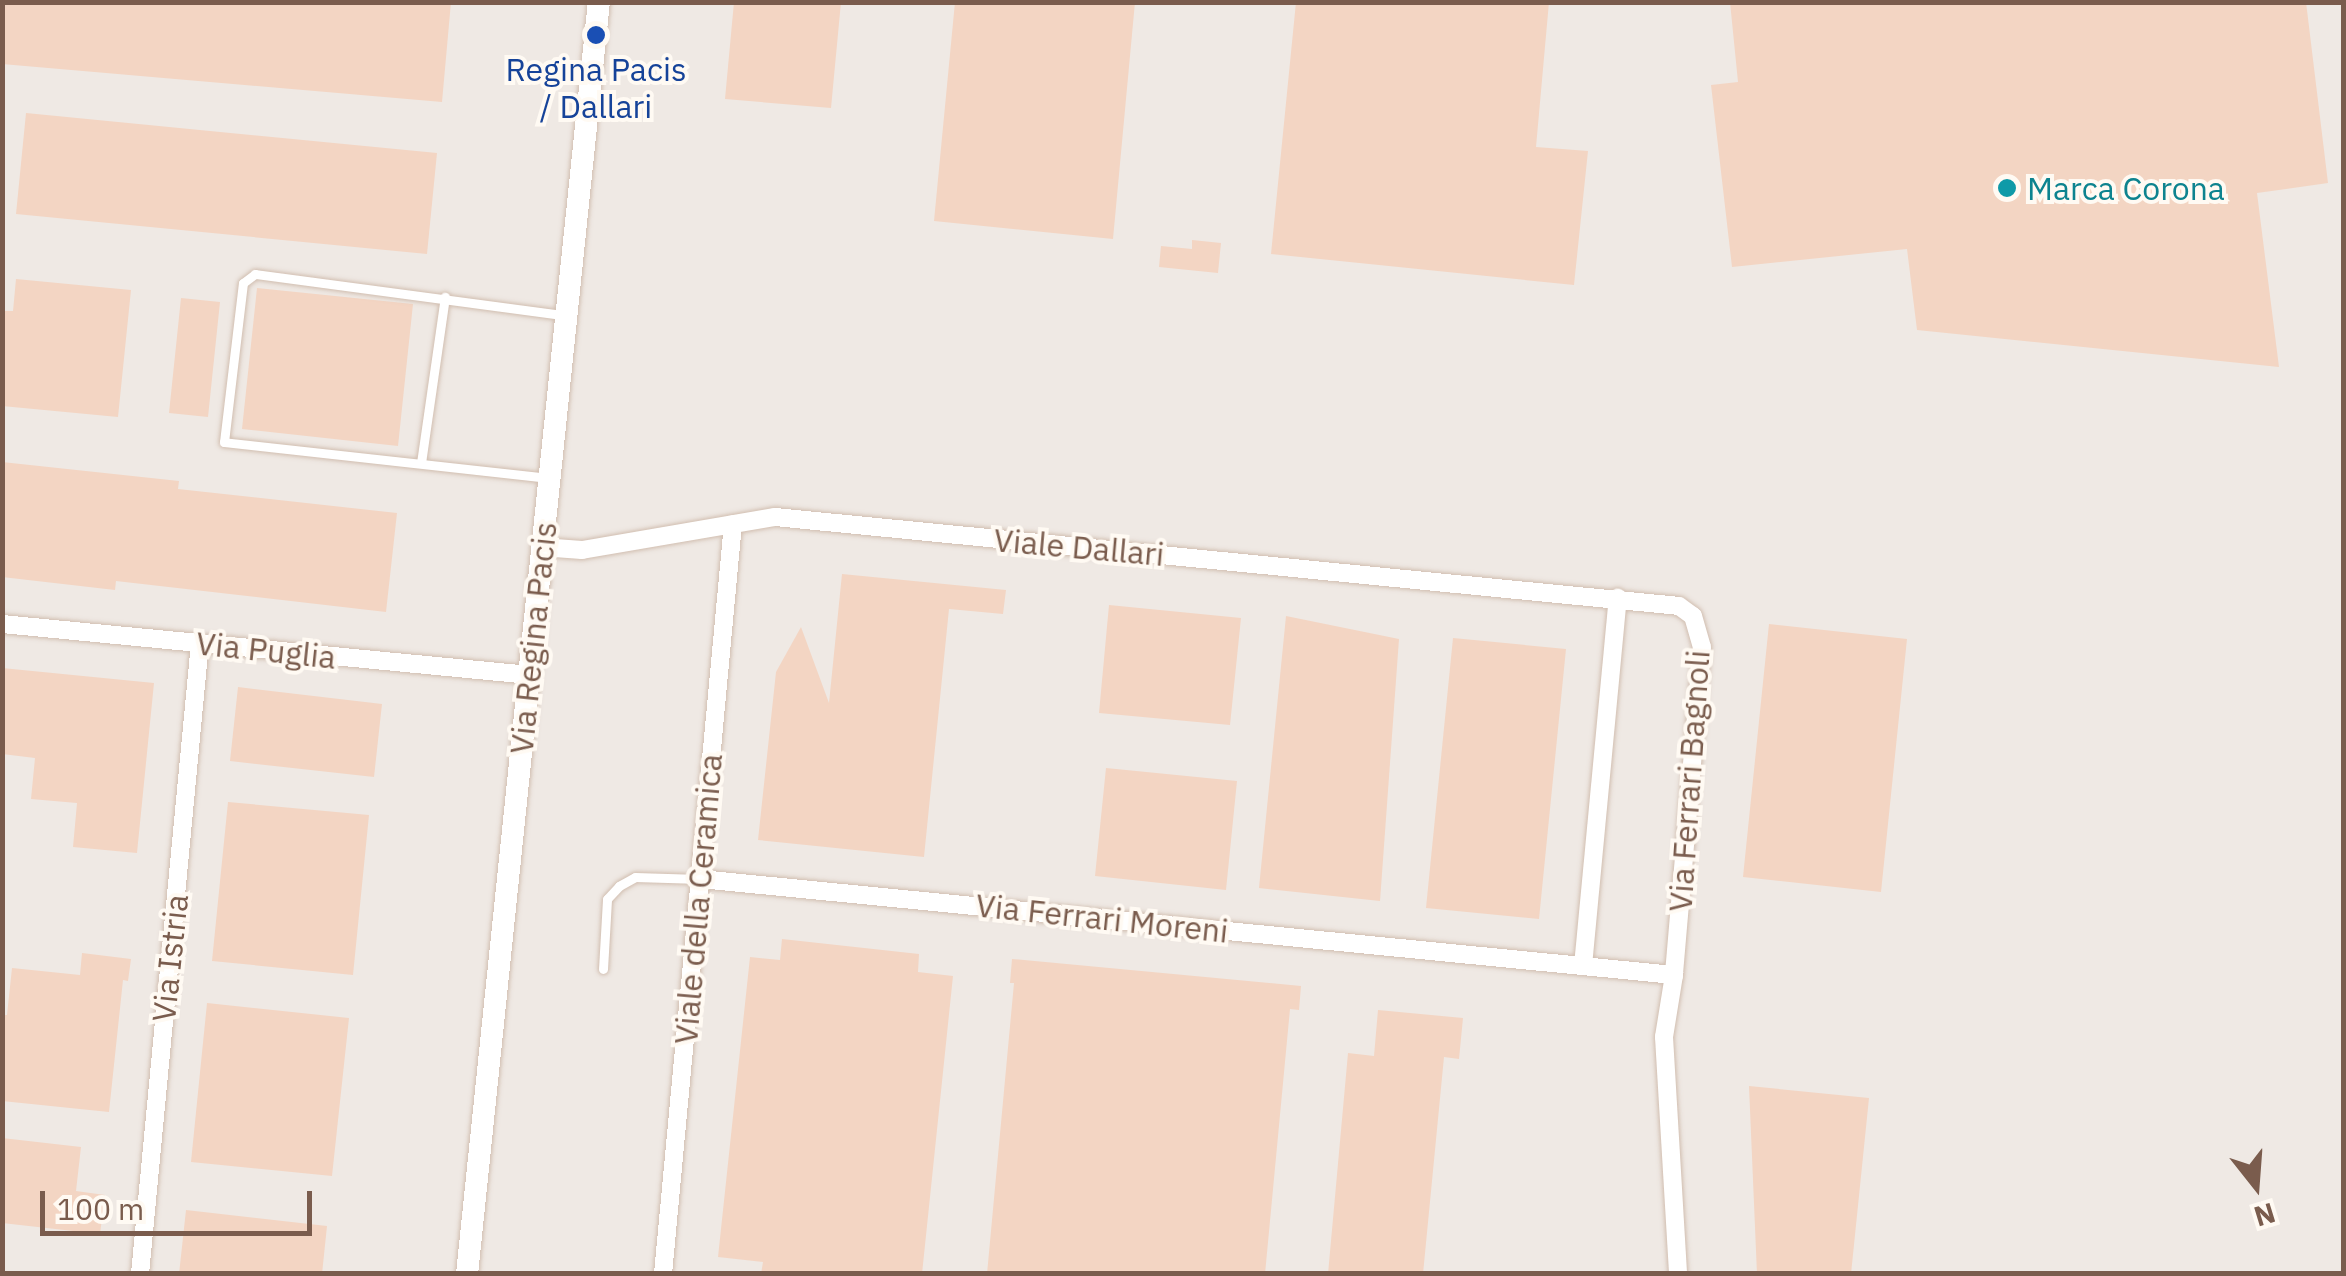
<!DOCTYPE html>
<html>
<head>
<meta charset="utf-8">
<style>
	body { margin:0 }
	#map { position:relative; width:2346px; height:1276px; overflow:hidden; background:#fdf6ec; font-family:"IBM Plex Sans",sans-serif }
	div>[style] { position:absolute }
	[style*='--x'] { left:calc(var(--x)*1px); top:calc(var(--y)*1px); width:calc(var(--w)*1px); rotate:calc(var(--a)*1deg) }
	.industrial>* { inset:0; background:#efe9e4 }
	.building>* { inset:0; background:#f3d5c3 }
	.roads { filter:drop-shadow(0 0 2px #d1beb0) drop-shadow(0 0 2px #d1beb0) }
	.service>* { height:9px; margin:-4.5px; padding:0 4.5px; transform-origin:4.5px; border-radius:4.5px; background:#fff }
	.minor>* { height:18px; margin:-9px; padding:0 9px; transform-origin:9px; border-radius:9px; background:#fff }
	.tertiary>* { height:22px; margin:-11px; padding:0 11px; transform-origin:11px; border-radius:11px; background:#fff }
	.dots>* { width:28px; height:28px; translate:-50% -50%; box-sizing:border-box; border:5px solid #fffaf3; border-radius:50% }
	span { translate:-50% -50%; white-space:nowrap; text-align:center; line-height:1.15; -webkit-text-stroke:8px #fffaf3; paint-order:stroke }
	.transit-label { font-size:32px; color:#164399 }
	.culture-label { font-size:32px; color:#0d838f }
	.left { translate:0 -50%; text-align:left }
	.street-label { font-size:32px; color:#7a5c4d }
	.frame { position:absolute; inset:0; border:5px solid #7a5c4d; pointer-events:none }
	.north { position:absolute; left:2206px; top:1136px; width:100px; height:100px; -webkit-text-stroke:8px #fffaf3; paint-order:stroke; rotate:163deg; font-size:28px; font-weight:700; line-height:40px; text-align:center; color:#7a5c4d }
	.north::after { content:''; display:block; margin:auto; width:35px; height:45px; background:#7a5c4d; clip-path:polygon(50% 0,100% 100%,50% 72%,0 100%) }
	.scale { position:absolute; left:40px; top:1191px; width:272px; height:45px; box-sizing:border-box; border:5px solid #7a5c4d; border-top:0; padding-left:12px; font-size:30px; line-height:35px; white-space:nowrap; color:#7a5c4d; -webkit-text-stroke:8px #fffaf3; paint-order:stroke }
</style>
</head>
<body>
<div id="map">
	<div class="industrial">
		<div style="clip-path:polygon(2px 3px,2343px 3px,2343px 1273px,3px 1273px)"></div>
	</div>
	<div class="building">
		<div style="clip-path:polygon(2px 2px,451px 2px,442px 102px,2px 64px)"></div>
		<div style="clip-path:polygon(734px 2px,841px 2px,831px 108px,725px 99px)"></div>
		<div style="clip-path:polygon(955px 2px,1135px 2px,1113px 239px,934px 221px)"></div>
		<div style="clip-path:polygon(1296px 2px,1549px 2px,1536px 147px,1588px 151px,1574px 285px,1271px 254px)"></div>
		<div style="clip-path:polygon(1730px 2px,2306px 2px,2328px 183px,2257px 193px,2279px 367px,1917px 330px,1907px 249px,1732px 267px,1711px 85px,1738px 82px)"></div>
		<div style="clip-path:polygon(26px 113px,437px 153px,427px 254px,16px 214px)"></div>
		<div style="clip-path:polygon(1192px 240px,1221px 243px,1218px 273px,1159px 267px,1161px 246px,1192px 249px)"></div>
		<div style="clip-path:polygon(16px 279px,131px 290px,118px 417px,2px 406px,2px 311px,13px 311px)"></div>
		<div style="clip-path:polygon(257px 288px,413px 304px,398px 446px,242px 429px)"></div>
		<div style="clip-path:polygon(181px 298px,220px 302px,208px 417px,169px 413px)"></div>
		<div style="clip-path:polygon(2px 462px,179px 481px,178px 489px,397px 513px,386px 612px,116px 581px,115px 590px,2px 577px)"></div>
		<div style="clip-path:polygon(842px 574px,1006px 590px,1003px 614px,949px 609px,924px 857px,758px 840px,776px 672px,801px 627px,829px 703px)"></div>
		<div style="clip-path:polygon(1109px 605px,1241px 618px,1230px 725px,1099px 713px)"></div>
		<div style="clip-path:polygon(1286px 616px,1399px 639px,1380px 901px,1259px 888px)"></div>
		<div style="clip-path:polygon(1769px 624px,1907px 639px,1881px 892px,1743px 877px)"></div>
		<div style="clip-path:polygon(1453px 638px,1566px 649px,1539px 919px,1426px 908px)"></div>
		<div style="clip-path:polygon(2px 668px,154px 683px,137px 853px,73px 847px,77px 803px,31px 799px,35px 758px,2px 754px)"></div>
		<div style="clip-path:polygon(238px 687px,382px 704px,374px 777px,230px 761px)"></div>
		<div style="clip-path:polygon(1106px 768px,1237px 781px,1226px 890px,1095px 876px)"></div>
		<div style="clip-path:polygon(228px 802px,369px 815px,353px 975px,212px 961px)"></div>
		<div style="clip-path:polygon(782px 939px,919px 954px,918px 972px,953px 976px,922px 1274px,761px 1274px,763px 1262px,718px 1257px,750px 957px,780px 960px)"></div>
		<div style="clip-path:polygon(82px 953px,131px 959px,128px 981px,123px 980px,109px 1112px,2px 1101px,2px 1015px,7px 1015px,12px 968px,80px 975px)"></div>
		<div style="clip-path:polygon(1012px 959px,1301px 986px,1299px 1010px,1290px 1009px,1265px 1274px,987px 1274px,1014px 983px,1010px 983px)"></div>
		<div style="clip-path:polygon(207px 1003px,349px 1018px,332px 1176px,191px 1162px)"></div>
		<div style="clip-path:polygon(1378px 1010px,1463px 1018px,1459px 1059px,1444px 1057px,1423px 1274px,1328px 1274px,1348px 1053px,1374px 1056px)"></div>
		<div style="clip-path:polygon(1749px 1086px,1869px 1098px,1851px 1274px,1757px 1274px)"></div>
		<div style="clip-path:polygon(2px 1138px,81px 1147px,76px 1191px,105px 1195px,100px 1234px,2px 1223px)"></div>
		<div style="clip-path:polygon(186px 1210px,327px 1226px,322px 1274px,179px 1274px)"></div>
	</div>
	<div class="roads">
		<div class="service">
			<div style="--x:421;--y:463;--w:168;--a:-81.8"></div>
			<div style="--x:549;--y:478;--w:327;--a:-173.7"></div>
			<div style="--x:224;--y:442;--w:160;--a:-83.2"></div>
			<div style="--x:243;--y:283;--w:15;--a:-37"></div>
			<div style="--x:255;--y:274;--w:311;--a:7.6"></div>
			<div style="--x:603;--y:969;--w:70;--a:-86.7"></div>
			<div style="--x:607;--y:899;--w:18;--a:-47"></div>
			<div style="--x:619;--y:886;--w:18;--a:-29"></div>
			<div style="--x:635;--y:877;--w:65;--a:1.8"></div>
		</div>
		<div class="minor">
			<div style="--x:541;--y:547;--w:41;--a:4.2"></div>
			<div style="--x:582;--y:550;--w:196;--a:-9.7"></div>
			<div style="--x:775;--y:517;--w:908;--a:5.62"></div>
			<div style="--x:1679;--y:606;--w:17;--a:36"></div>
			<div style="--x:1693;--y:616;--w:32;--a:74"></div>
			<div style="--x:1702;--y:647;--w:329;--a:94.9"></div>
			<div style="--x:1674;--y:975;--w:63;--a:99.2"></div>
			<div style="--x:1664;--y:1037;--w:237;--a:86.6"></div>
			<div style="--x:2;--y:624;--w:530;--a:5.52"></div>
			<div style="--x:700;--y:879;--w:979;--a:5.63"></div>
			<div style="--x:1583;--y:966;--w:370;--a:-84.6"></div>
			<div style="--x:140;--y:1274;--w:634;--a:-84.57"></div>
			<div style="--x:663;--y:1274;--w:753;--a:-84.67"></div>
		</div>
		<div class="tertiary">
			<div style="--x:467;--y:1274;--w:1279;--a:-84.08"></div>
		</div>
	</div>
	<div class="dots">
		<div style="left:596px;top:35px;background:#1a4fb4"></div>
		<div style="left:2007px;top:188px;background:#0f9aa8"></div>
	</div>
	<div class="transit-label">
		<span style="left:596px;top:88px">Regina Pacis<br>/ Dallari</span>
	</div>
	<div class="culture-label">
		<span class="left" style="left:2027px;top:188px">Marca Corona</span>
	</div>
	<div class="street-label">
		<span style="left:1079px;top:547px;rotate:5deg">Viale Dallari</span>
		<span style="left:533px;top:638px;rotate:-84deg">Via Regina Pacis</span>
		<span style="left:266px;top:650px;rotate:6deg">Via Puglia</span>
		<span style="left:1689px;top:781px;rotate:-86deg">Via Ferrari Bagnoli</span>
		<span style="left:698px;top:899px;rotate:-85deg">Viale della Ceramica</span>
		<span style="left:1102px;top:918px;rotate:6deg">Via Ferrari Moreni</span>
		<span style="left:170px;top:958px;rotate:-84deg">Via Istria</span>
	</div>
	<div class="frame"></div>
	<div class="north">N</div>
	<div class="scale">100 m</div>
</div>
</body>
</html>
